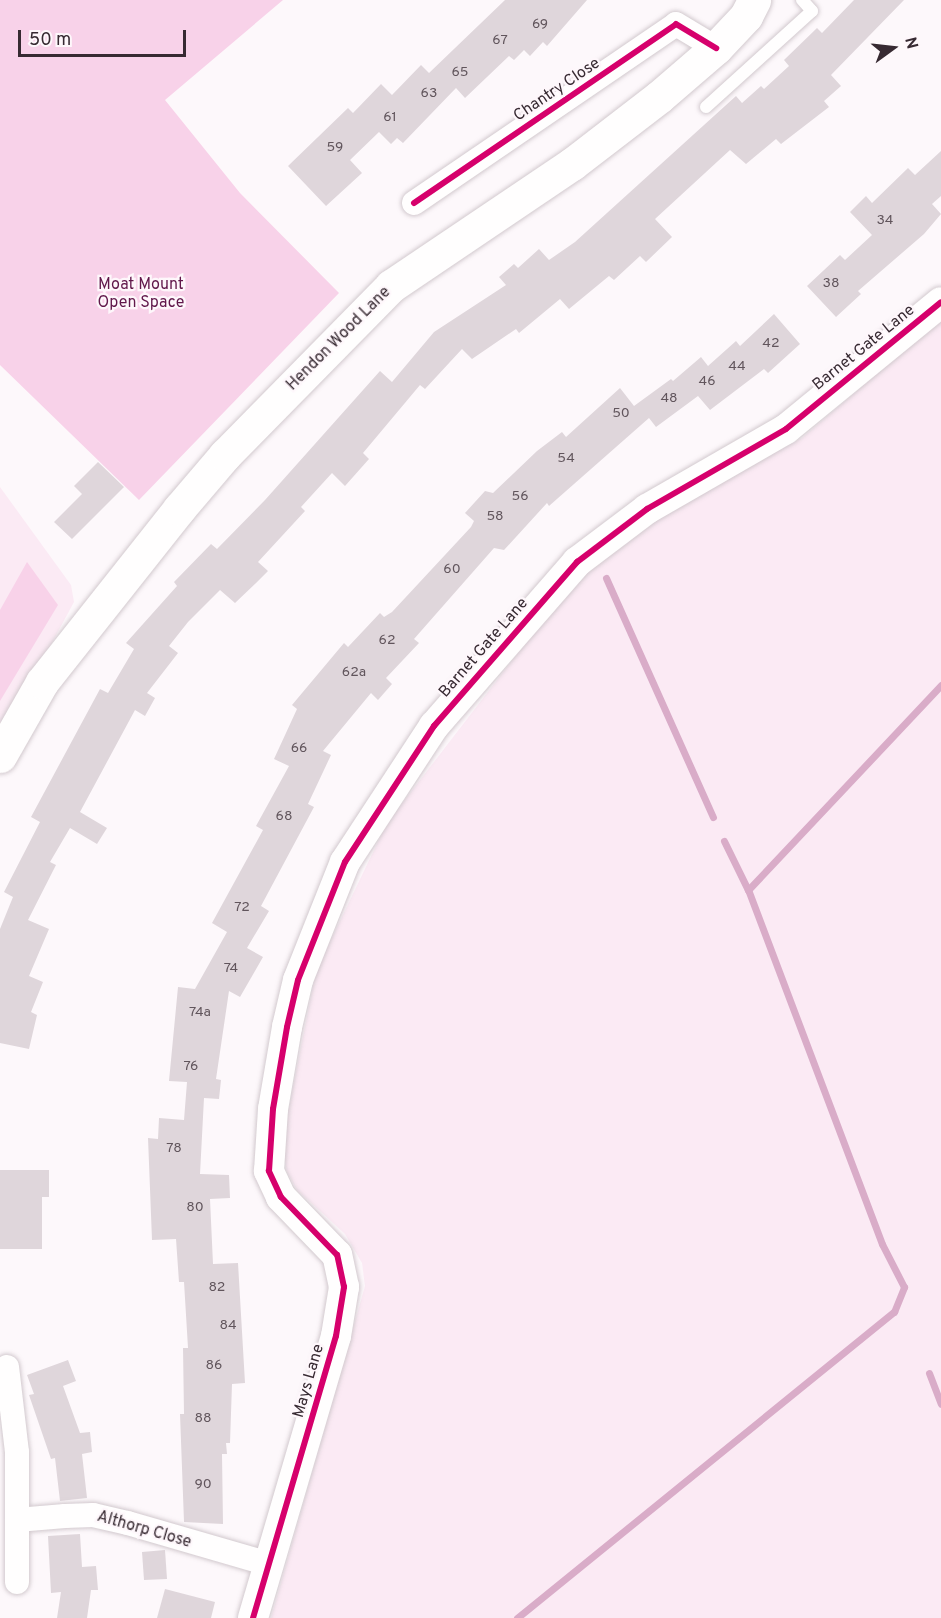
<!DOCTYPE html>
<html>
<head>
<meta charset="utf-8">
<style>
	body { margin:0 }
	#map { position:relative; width:941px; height:1618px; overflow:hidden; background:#fdf8fb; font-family:Overpass,sans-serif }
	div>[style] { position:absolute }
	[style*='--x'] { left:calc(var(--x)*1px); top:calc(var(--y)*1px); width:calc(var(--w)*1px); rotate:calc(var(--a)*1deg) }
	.green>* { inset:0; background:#fbeaf4 }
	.forest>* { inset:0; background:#f8d2e9 }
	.stream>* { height:7px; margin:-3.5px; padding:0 3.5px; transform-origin:3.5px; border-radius:3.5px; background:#d9acc8 }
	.building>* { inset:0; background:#dfd6db }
	.roads { filter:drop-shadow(0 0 2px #d2c9ce) drop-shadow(0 0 2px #d2c9ce) }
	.service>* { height:12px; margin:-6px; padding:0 6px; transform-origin:6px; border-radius:6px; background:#fffefe }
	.minor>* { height:24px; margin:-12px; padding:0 12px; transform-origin:12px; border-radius:12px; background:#fffefe }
	.tertiary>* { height:30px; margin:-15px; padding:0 15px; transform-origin:15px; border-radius:15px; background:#fffefe }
	.secondary>* { height:33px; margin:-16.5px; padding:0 16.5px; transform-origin:16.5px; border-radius:16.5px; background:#fffefe }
	.cycleway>* { height:6px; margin:-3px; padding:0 3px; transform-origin:3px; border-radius:3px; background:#d6006c }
	span { translate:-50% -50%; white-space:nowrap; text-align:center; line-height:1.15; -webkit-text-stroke:4.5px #fef7fb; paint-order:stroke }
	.number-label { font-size:14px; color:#61555c }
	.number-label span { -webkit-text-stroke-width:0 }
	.street-label { font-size:16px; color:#372a32 }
	.park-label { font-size:16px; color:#61184b }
	.north { position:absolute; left:863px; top:18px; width:60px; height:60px; -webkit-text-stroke:4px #fef7fb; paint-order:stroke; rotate:75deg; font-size:16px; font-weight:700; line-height:24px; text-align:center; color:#372a32 }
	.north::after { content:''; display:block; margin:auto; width:21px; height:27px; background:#372a32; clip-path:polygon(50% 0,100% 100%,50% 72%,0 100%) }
	.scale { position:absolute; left:18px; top:30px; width:168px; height:27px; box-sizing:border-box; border:3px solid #372a32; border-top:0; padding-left:8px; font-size:18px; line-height:21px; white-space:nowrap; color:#372a32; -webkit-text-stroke:4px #fef7fb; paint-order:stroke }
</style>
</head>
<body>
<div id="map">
	<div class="green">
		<div style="clip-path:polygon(941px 319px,941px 1618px,271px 1618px,365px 1286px,362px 1263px,345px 1234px,297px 1190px,287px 1172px,282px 1143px,316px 971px,387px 823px,571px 584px,650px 519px,802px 438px)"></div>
		<div style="clip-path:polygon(0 487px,71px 585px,74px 602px,0 739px)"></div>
	</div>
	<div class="forest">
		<div style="clip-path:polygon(0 0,283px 0,165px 100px,240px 193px,339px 293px,139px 500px,0 365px)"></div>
		<div style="clip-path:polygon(27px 562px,58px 605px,0 701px,0 610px)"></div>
	</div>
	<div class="stream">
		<div style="--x:606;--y:578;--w:262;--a:65.9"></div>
		<div style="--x:724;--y:841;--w:55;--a:63.9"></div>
		<div style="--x:929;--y:1373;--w:33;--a:69"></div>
		<div style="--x:517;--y:1618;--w:486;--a:-39.1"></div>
		<div style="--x:894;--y:1312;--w:27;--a:-68"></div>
		<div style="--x:904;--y:1287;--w:48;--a:-117.1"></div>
		<div style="--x:882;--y:1244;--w:379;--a:-110.7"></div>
		<div style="--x:748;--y:890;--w:282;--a:-46.7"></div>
	</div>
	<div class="building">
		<div style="clip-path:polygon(505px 0,587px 0,547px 46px,543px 42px,530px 56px,524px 50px,514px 60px,509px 56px,465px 98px,456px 88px,403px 143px,397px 138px,391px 144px,379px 132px,350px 160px,362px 173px,326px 206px,288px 166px,348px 108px,353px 113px,381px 84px,392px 95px,421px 65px,429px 73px)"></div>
		<div style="clip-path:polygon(854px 0,904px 0,831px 75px,841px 86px,824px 101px,829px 107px,781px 144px,776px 139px,746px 164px,730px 150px,655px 219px,672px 237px,646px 262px,640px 256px,614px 280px,609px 276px,569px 309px,560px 299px,519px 333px,516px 329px,472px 359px,462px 349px,425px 389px,420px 385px,363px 453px,369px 459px,345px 486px,332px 473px,301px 507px,305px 511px,258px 562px,268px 571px,256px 583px,235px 603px,220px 590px,188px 622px,169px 646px,178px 653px,147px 693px,155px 698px,145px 716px,135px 710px,80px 812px,107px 828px,97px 844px,70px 828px,50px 862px,56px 865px,28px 920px,49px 929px,29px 976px,43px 982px,31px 1012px,37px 1015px,29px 1049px,0 1043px,0 929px,13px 897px,4px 892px,40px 822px,31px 817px,100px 689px,108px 693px,134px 649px,126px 643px,177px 586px,174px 582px,211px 544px,217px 549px,265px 500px,380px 371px,392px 382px,434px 332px,506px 285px,499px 277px,514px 264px,518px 268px,539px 249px,549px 260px,575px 242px,736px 96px,742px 103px,761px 86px,764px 89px,789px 66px,784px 60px,817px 28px,822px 33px)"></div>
		<div style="clip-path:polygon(941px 151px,941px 196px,932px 204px,941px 214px,924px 234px,858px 291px,861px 294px,836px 317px,807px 286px,840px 255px,845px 260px,872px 235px,850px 212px,866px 196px,872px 203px,908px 168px,915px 175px)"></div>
		<div style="clip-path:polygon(774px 314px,800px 344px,768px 373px,764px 369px,710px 410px,698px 396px,656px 427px,649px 418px,549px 506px,547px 503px,504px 550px,494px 548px,414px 639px,419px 643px,386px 678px,392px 684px,378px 700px,371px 693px,323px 751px,331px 755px,308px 804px,314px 807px,261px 906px,269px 911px,247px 948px,263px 957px,240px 997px,229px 991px,216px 1079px,221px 1080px,219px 1099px,204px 1098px,200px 1174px,229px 1175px,230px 1198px,210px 1199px,213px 1264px,238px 1263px,245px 1383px,232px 1384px,230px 1443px,226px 1443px,227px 1454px,222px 1454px,223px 1524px,184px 1522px,180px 1414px,184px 1414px,183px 1348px,188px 1348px,184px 1282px,179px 1282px,176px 1239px,152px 1240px,148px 1138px,158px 1139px,159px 1118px,184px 1120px,187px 1082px,169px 1081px,178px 987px,195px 989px,227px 932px,212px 923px,263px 830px,256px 826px,289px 766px,274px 759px,297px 709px,292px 705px,344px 643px,348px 647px,380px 613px,384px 617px,392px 612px,471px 527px,474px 521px,465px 513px,485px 491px,493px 493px,537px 451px,562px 432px,566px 437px,620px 388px,634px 406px,671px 379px,673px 381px,701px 357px,708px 366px,736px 341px,740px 346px)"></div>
		<div style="clip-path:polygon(98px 462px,124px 487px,72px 539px,54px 522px,82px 494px,74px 486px)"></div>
		<div style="clip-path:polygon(0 1170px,49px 1170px,49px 1197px,42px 1197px,42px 1249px,0 1249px)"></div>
		<div style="clip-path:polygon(68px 1360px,76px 1381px,63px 1386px,80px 1433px,90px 1432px,92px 1452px,82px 1454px,87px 1498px,60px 1501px,55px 1458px,51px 1459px,29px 1395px,34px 1394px,27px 1375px)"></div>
		<div style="clip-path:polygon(80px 1534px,82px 1567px,96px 1566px,98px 1590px,91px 1590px,87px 1618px,57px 1618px,61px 1592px,51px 1593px,48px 1536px)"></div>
		<div style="clip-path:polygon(165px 1550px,167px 1579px,144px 1580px,142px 1552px)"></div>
		<div style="clip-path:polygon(165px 1589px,215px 1602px,211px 1618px,157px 1618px)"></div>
	</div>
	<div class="roads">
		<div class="service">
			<div style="--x:706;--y:107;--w:143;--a:-42.2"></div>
			<div style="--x:812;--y:11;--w:15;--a:-132"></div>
		</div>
		<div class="minor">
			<div style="--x:414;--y:203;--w:317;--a:-34.3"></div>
			<div style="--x:676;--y:24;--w:47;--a:31"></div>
			<div style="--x:7;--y:1367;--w:86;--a:83.3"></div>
			<div style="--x:17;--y:1452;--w:68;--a:90"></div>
			<div style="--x:17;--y:1582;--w:62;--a:-90"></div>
			<div style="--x:17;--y:1520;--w:48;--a:-4.8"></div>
			<div style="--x:65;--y:1516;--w:28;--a:-2"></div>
			<div style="--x:93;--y:1515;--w:36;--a:13"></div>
			<div style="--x:128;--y:1523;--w:147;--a:16.2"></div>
		</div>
		<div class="tertiary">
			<div style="--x:253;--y:1618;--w:294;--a:-73.6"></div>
			<div style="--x:336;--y:1336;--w:50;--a:-80.7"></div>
			<div style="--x:344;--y:1287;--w:33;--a:-102"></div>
			<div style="--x:337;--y:1255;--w:81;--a:-134"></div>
			<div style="--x:281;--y:1197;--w:29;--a:-115"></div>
			<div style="--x:269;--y:1171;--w:62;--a:-86.3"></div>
			<div style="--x:273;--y:1109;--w:83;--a:-80.3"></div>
			<div style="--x:287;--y:1027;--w:48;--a:-76.8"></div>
			<div style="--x:298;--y:980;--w:127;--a:-68.3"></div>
			<div style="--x:345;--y:862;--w:163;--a:-56.8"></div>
			<div style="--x:434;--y:726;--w:218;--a:-48.9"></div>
			<div style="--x:577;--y:562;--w:88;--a:-37.1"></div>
			<div style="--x:647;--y:509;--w:160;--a:-29.9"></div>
			<div style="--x:786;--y:429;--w:200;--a:-39.3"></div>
		</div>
		<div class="secondary">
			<div style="--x:0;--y:756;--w:85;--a:-60.4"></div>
			<div style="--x:42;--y:682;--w:221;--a:-51.6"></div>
			<div style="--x:179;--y:509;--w:71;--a:-49.6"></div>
			<div style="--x:225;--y:455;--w:237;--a:-45.5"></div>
			<div style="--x:391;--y:286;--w:218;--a:-34"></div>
			<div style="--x:572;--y:164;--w:110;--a:-37.6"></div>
			<div style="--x:659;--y:97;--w:75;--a:-40.7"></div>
			<div style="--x:716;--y:48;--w:44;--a:-46.8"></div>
			<div style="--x:746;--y:16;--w:18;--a:-63"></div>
		</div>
	</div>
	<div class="cycleway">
		<div style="--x:414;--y:203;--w:317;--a:-34.3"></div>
		<div style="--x:676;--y:24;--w:47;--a:31"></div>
		<div style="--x:253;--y:1618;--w:294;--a:-73.6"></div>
		<div style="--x:336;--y:1336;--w:50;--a:-80.7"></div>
		<div style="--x:344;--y:1287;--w:33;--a:-102"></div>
		<div style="--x:337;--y:1255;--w:81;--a:-134"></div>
		<div style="--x:281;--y:1197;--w:29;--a:-115"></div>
		<div style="--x:269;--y:1171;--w:62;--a:-86.3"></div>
		<div style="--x:273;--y:1109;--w:83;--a:-80.3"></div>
		<div style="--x:287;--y:1027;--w:48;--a:-76.8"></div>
		<div style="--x:298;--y:980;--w:127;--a:-68.3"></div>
		<div style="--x:345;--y:862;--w:163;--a:-56.8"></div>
		<div style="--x:434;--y:726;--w:218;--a:-48.9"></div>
		<div style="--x:577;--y:562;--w:88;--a:-37.1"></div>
		<div style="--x:647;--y:509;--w:160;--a:-29.9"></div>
		<div style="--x:786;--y:429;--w:200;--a:-39.3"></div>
	</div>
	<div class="number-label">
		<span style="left:540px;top:25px">69</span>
		<span style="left:500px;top:41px">67</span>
		<span style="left:460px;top:73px">65</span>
		<span style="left:429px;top:94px">63</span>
		<span style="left:390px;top:118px">61</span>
		<span style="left:335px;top:148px">59</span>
		<span style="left:885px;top:221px">34</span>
		<span style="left:831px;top:284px">38</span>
		<span style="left:771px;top:344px">42</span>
		<span style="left:737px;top:367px">44</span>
		<span style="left:707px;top:382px">46</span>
		<span style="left:669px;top:399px">48</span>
		<span style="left:621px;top:414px">50</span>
		<span style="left:566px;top:459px">54</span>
		<span style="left:520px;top:497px">56</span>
		<span style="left:495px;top:517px">58</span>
		<span style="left:452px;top:570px">60</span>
		<span style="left:387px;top:641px">62</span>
		<span style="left:354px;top:673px">62a</span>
		<span style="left:299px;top:749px">66</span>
		<span style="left:284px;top:817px">68</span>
		<span style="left:242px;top:908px">72</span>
		<span style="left:231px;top:969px">74</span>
		<span style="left:200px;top:1013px">74a</span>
		<span style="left:191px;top:1067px">76</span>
		<span style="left:174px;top:1149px">78</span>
		<span style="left:195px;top:1208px">80</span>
		<span style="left:217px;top:1288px">82</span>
		<span style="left:228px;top:1326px">84</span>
		<span style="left:214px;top:1366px">86</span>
		<span style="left:203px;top:1419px">88</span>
		<span style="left:203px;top:1485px">90</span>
	</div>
	<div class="street-label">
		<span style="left:557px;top:90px;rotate:-34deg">Chantry Close</span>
		<span style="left:339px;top:339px;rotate:-45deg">Hendon Wood Lane</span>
		<span style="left:864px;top:348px;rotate:-39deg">Barnet Gate Lane</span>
		<span style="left:484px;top:648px;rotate:-49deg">Barnet Gate Lane</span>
		<span style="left:309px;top:1381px;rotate:-74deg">Mays Lane</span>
		<span style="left:144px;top:1530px;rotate:16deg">Althorp Close</span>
	</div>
	<div class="park-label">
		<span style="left:141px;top:294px">Moat Mount<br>Open Space</span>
	</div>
	<div class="north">N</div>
	<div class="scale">50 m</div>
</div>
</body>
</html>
